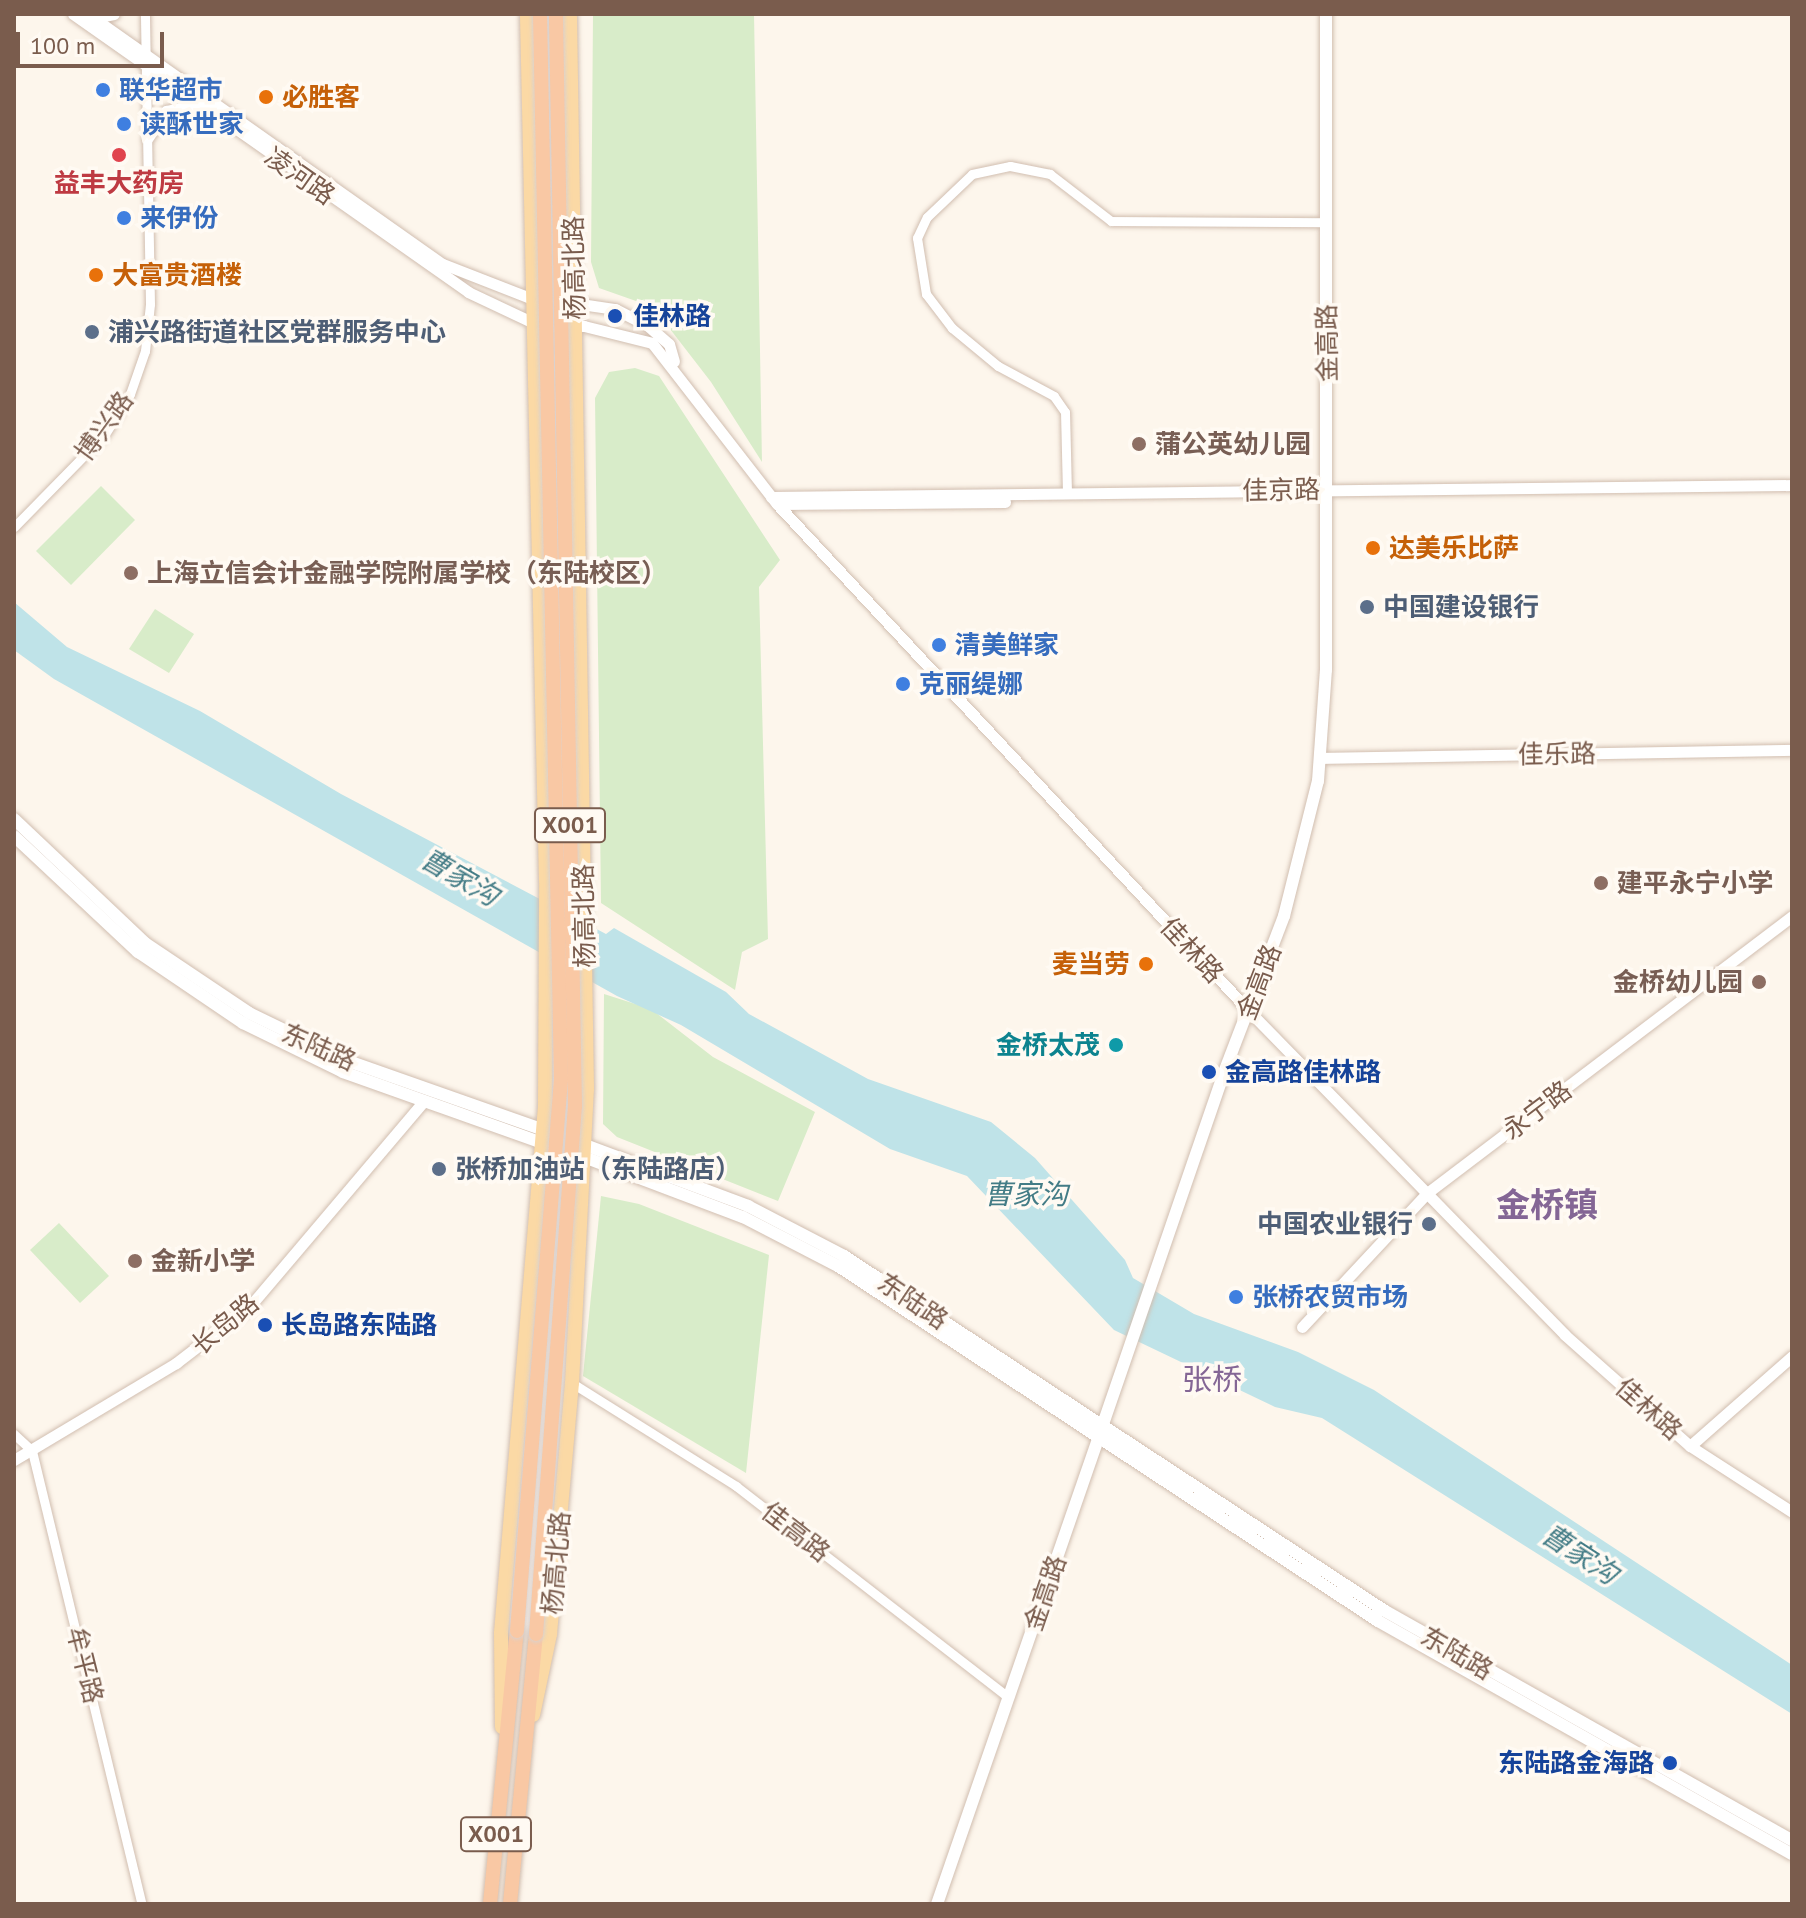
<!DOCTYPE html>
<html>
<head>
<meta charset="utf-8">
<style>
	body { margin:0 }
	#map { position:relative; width:1806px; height:1918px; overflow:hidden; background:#fdf6ec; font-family:"PT Sans","Noto Sans SC",sans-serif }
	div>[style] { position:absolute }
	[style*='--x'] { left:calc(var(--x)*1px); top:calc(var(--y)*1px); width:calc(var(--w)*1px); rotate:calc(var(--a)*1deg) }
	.green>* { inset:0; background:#d8ecc9 }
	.water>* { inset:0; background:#bfe3e8 }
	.roads { filter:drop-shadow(0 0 2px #d1beb0) drop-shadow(0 0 2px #d1beb0) }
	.minor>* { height:9px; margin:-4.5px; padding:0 4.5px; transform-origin:4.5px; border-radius:4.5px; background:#fff }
	.tertiary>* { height:11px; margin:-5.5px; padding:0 5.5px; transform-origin:5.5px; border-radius:5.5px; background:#fff }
	.secondary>* { height:12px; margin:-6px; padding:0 6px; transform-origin:6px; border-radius:6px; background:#fff }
	.primary>* { height:14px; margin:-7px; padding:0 7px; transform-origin:7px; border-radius:7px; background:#fbd9a5 }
	.trunk>* { height:14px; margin:-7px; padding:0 7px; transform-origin:7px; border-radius:7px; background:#f9c8a4 }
	.bridges { filter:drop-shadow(0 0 2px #dad1cd) drop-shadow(0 0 2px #dad1cd) }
	.trunk-bridge>* { height:14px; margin:-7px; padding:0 7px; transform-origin:7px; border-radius:7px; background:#f9c8a4 }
	.dots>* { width:22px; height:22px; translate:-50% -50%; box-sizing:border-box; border:4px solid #fffaf3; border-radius:50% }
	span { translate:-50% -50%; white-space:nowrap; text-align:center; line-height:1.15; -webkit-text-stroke:7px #fffaf3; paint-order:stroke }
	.shield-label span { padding:2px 6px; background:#fffaf3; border:2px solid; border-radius:6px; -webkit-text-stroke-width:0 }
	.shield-label { font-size:24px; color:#7a5c4d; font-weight:700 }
	.shop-label { font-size:26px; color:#366cbe; font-weight:700 }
	.left { translate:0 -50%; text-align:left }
	.food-label { font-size:26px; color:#c56008; font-weight:700 }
	.right { translate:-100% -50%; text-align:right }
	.street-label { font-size:26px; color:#7a5c4d }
	.health-label { font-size:26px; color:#be3a42; font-weight:700 }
	.transit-label { font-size:26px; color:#164399; font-weight:700 }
	.service-label { font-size:26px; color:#4e5e75; font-weight:700 }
	.education-label { font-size:26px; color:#785e54; font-weight:700 }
	.culture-label { font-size:26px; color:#0d838f; font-weight:700 }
	.water-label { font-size:28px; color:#437c86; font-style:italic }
	.quarter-label { font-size:30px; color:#846695 }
	.district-label { font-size:34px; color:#846695; font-weight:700 }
	.frame { position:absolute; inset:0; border:16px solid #7a5c4d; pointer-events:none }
	.scale { position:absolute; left:16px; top:32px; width:148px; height:36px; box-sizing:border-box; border:4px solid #7a5c4d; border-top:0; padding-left:10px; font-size:24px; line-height:28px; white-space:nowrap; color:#7a5c4d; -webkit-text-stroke:6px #fffaf3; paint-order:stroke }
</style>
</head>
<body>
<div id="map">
	<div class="green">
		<div style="clip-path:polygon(593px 14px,754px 14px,762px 462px,711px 382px,653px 307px,599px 288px,591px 262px)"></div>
		<div style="clip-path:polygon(635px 368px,659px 376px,780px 560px,759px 587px,768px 939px,742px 952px,735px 990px,601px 903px,595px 398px,609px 372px)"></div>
		<div style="clip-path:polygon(101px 486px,135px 520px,71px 585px,36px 551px)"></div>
		<div style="clip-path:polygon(155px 609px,194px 634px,169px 673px,129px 649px)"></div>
		<div style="clip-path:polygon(604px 994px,651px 1009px,713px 1057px,815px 1112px,778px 1201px,617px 1137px,603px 1124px)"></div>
		<div style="clip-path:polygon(601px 1196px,639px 1204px,769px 1255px,746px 1473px,583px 1376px)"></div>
		<div style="clip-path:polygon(59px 1223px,109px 1276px,80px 1303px,30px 1250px)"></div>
	</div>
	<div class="water">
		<div style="clip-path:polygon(14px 602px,67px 647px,200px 711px,341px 794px,606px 934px,614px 928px,726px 992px,749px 1014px,868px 1079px,991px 1122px,1035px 1158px,1125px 1260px,1133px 1278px,1194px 1314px,1298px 1352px,1374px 1390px,1792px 1665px,1792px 1714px,1322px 1418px,1275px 1407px,1114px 1330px,967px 1176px,890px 1149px,681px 1025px,617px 996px,54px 679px,14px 650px)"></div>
	</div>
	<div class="roads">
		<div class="minor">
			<div style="--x:1067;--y:493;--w:81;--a:-91.4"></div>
			<div style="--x:1065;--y:412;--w:19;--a:-125"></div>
			<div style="--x:1054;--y:396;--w:64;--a:-151.8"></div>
			<div style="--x:998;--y:366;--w:60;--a:-140.4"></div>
			<div style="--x:952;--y:328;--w:43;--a:-127.4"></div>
			<div style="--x:926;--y:294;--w:57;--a:-99.1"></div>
			<div style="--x:917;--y:238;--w:23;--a:-65"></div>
			<div style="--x:927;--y:217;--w:62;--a:-43.7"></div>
			<div style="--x:972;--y:174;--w:39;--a:-12"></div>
			<div style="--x:1010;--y:166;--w:41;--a:11.3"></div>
			<div style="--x:1050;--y:174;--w:77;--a:37.6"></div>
			<div style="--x:1111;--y:221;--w:215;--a:0.3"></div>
			<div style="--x:14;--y:527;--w:130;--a:-45.6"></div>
			<div style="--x:105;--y:434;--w:47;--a:-58"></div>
			<div style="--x:130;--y:394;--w:46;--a:-70.8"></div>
			<div style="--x:145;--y:351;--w:47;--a:-83.9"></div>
			<div style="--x:150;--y:304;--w:290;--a:-91"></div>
			<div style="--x:572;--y:1383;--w:194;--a:32.1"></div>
			<div style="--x:736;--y:1486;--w:344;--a:37.8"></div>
			<div style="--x:14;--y:1434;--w:25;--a:43"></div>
			<div style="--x:32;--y:1451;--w:466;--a:76.4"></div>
		</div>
		<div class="tertiary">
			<div style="--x:73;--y:14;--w:483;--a:35.1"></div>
			<div style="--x:468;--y:292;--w:75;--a:25.2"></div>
			<div style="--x:536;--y:324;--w:48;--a:2.4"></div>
			<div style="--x:584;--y:326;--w:70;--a:14"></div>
			<div style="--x:652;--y:343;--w:204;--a:52.2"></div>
			<div style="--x:777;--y:504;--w:691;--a:47.05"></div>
			<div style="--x:1248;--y:1010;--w:454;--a:45.7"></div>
			<div style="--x:1565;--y:1335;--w:167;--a:41.6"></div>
			<div style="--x:1690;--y:1446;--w:121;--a:32.9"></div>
			<div style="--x:88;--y:14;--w:434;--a:35.2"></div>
			<div style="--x:443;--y:264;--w:102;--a:21.3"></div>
			<div style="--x:94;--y:18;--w:20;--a:-11"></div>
			<div style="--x:147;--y:139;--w:34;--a:-56"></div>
			<div style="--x:166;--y:111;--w:31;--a:-13"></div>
			<div style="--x:567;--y:302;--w:49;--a:8.3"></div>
			<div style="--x:615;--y:309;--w:36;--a:27"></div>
			<div style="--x:647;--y:325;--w:29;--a:41"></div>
			<div style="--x:669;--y:344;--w:18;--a:74"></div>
			<div style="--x:771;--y:497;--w:1021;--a:-0.67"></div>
			<div style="--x:778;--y:504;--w:227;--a:-0.5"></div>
			<div style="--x:1322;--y:758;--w:470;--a:-1"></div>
			<div style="--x:1302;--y:1327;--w:183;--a:-47"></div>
			<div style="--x:1427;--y:1193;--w:458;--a:-37.2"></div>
			<div style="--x:1690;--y:1446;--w:136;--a:-41.4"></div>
			<div style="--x:14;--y:1460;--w:189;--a:-30.9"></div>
			<div style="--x:176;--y:1363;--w:93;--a:-37.6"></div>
			<div style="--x:250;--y:1306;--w:269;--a:-49.7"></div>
		</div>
		<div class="secondary">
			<div style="--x:14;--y:819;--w:180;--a:43.4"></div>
			<div style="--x:145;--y:943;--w:125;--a:33.9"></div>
			<div style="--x:249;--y:1013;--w:110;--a:25.9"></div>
			<div style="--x:348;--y:1061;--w:216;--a:19.4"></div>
			<div style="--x:14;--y:836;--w:170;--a:43.1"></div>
			<div style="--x:138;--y:952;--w:127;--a:34.1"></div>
			<div style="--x:243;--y:1023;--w:111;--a:26.1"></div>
			<div style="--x:343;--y:1072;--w:221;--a:19.6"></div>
			<div style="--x:577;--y:1142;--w:183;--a:20.5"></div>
			<div style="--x:748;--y:1206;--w:108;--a:27.5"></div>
			<div style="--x:844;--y:1256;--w:647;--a:33.27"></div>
			<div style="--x:1385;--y:1611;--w:467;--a:29.4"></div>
			<div style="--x:576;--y:1154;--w:178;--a:20.7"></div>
			<div style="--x:743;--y:1217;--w:107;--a:27.3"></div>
			<div style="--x:838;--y:1266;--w:646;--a:33.32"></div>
			<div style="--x:1378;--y:1621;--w:475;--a:29.4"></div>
			<div style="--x:1102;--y:1427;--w:372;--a:-71"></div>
			<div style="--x:1223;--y:1075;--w:170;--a:-69"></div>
			<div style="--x:1284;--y:916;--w:139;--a:-75.9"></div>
			<div style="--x:1318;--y:781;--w:111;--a:-85.9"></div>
			<div style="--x:1326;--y:670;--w:656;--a:-90"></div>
			<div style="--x:937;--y:1904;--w:492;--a:-70.9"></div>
		</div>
		<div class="primary">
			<div style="--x:533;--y:1715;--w:83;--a:-78.1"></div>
			<div style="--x:550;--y:1634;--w:252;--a:-85"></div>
			<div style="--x:572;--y:1383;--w:294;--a:-87.1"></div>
			<div style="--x:587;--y:1089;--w:1075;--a:-90.91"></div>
			<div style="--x:502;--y:1727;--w:94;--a:-90.6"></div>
			<div style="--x:501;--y:1633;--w:528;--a:-85.22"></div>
			<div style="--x:545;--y:1107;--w:227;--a:-89.7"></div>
			<div style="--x:546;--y:880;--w:866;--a:-91.26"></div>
		</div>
		<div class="trunk">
			<div style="--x:490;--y:1904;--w:274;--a:-84.4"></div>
			<div style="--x:510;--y:1904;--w:271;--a:-84.5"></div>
		</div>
	</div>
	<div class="bridges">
		<div class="trunk-bridge">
			<div style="--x:517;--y:1631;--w:554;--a:-85.44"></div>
			<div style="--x:561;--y:1079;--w:1065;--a:-91.13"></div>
			<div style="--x:536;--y:1634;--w:529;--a:-85.78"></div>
			<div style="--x:575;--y:1106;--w:1092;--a:-91"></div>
		</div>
	</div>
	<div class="dots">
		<div style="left:103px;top:90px;background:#3f7fe0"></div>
		<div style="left:266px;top:97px;background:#e8710a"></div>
		<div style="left:124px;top:124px;background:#3f7fe0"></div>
		<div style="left:119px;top:155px;background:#e0444e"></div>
		<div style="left:124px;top:218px;background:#3f7fe0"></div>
		<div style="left:96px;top:275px;background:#e8710a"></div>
		<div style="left:615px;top:316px;background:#1a4fb4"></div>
		<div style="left:92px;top:332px;background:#5c6f8a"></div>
		<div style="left:1139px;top:444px;background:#8d6e63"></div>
		<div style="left:1373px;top:548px;background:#e8710a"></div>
		<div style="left:131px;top:573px;background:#8d6e63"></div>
		<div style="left:1367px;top:607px;background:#5c6f8a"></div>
		<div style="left:939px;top:645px;background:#3f7fe0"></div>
		<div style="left:903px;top:684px;background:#3f7fe0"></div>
		<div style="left:1601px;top:883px;background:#8d6e63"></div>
		<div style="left:1146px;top:964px;background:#e8710a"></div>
		<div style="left:1759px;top:982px;background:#8d6e63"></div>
		<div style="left:1116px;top:1045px;background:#0f9aa8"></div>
		<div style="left:1209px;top:1072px;background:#1a4fb4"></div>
		<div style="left:439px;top:1169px;background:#5c6f8a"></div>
		<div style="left:1429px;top:1224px;background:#5c6f8a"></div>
		<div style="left:135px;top:1261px;background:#8d6e63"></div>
		<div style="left:1236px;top:1297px;background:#3f7fe0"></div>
		<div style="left:265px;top:1325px;background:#1a4fb4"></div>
		<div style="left:1670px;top:1763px;background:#1a4fb4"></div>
	</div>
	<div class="shield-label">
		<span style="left:570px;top:825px">X001</span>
		<span style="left:496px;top:1834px">X001</span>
	</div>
	<div class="shop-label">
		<span class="left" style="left:119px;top:90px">联华超市</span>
		<span class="left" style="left:140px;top:124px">读酥世家</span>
		<span class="left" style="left:140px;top:218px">来伊份</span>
		<span class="left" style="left:955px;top:645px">清美鲜家</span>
		<span class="left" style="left:919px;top:684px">克丽缇娜</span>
		<span class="left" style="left:1252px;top:1297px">张桥农贸市场</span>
	</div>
	<div class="food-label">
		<span class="left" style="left:282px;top:97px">必胜客</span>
		<span class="left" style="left:112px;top:275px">大富贵酒楼</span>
		<span class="left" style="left:1389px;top:548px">达美乐比萨</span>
		<span class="right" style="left:1130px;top:964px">麦当劳</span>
	</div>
	<div class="street-label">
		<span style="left:300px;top:176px;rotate:35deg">凌河路</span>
		<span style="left:574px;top:268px;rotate:-91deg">杨高北路</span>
		<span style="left:1327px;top:343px;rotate:-91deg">金高路</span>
		<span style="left:104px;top:426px;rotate:-54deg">博兴路</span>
		<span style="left:1281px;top:490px;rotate:-1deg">佳京路</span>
		<span style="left:1557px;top:754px;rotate:-1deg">佳乐路</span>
		<span style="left:584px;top:916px;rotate:-91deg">杨高北路</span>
		<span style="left:1192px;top:950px;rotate:47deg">佳林路</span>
		<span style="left:1259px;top:982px;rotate:-69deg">金高路</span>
		<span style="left:319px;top:1047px;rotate:24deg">东陆路</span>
		<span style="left:1537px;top:1110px;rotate:-37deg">永宁路</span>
		<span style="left:913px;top:1301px;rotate:34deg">东陆路</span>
		<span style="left:225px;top:1324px;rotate:-40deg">长岛路</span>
		<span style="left:1649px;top:1409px;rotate:41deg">佳林路</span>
		<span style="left:796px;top:1532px;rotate:38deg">佳高路</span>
		<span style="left:556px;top:1563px;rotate:-85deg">杨高北路</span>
		<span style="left:1045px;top:1593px;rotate:-71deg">金高路</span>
		<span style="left:1457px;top:1653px;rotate:30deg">东陆路</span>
		<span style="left:85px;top:1665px;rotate:76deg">牟平路</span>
	</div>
	<div class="health-label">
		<span style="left:119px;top:183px">益丰大药房</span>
	</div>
	<div class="transit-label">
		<span class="left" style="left:633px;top:316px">佳林路</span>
		<span class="left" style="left:1225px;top:1072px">金高路佳林路</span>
		<span class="left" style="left:281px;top:1325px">长岛路东陆路</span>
		<span class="right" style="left:1654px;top:1763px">东陆路金海路</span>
	</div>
	<div class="service-label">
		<span class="left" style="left:108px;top:332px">浦兴路街道社区党群服务中心</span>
		<span class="left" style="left:1383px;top:607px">中国建设银行</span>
		<span class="left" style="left:455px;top:1169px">张桥加油站（东陆路店）</span>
		<span class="right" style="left:1413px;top:1224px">中国农业银行</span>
	</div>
	<div class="education-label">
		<span class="left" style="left:1155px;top:444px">蒲公英幼儿园</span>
		<span class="left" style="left:147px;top:573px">上海立信会计金融学院附属学校（东陆校区）</span>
		<span class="left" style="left:1617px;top:883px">建平永宁小学</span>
		<span class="right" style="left:1743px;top:982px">金桥幼儿园</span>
		<span class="left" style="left:151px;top:1261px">金新小学</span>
	</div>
	<div class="culture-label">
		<span class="right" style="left:1100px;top:1045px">金桥太茂</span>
	</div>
	<div class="water-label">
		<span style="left:460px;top:877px;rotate:30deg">曹家沟</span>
		<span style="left:1026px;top:1194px">曹家沟</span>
		<span style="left:1580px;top:1554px;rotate:33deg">曹家沟</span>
	</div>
	<div class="quarter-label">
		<span style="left:1212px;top:1379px">张桥</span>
	</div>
	<div class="district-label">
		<span style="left:1547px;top:1205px">金桥镇</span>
	</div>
	<div class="frame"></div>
	<div class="scale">100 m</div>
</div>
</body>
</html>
